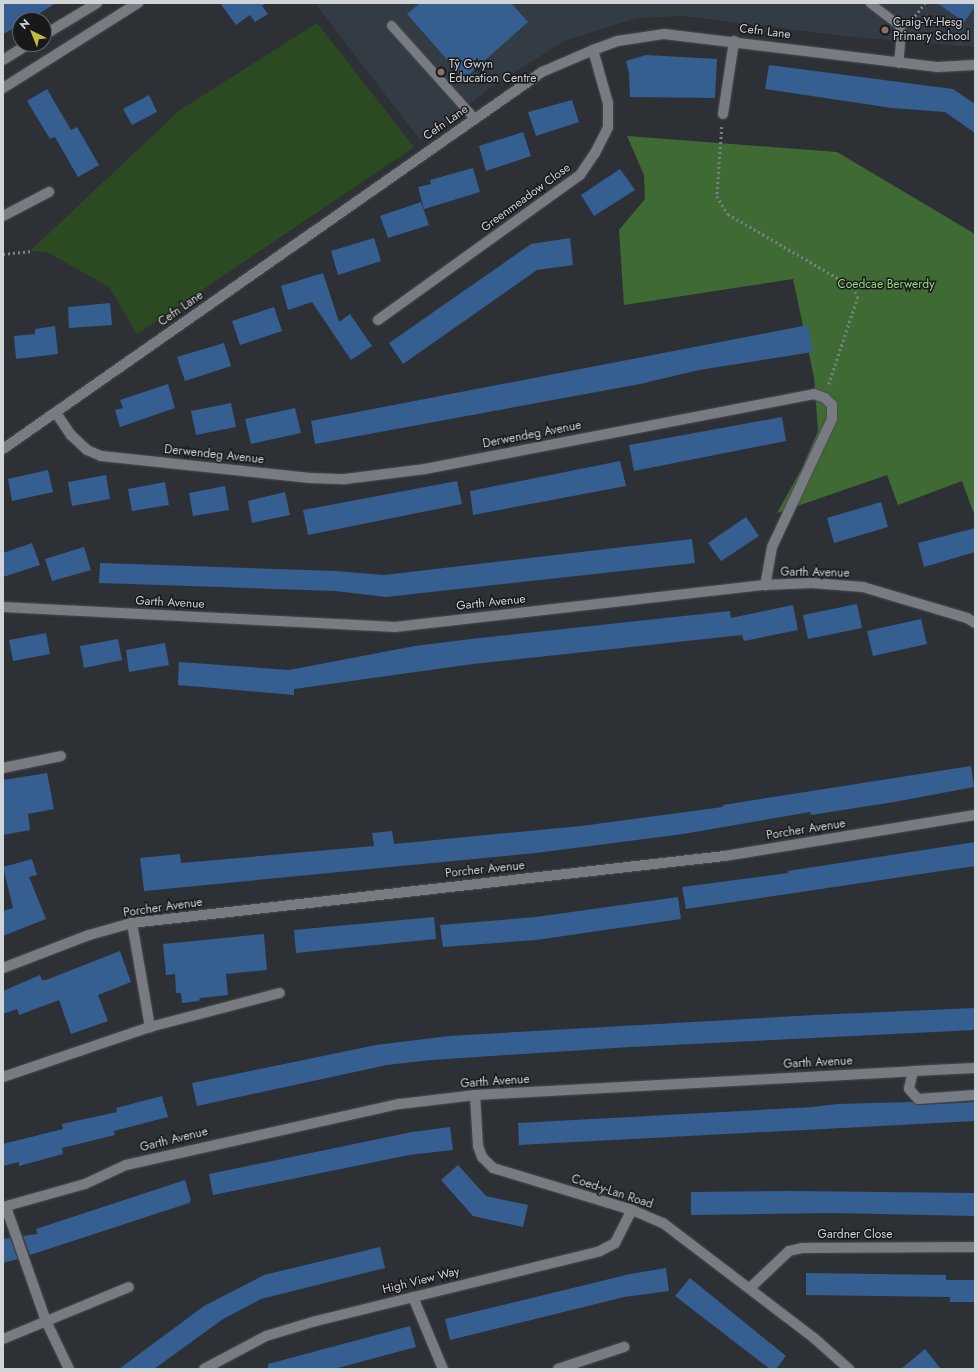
<!DOCTYPE html>
<html>
<head>
<meta charset="utf-8">
<style>
	body { margin:0 }
	#map { position:relative; width:978px; height:1372px; overflow:hidden; background:#2d3136; font-family:Jost,sans-serif }
	div>[style] { position:absolute }
	[style*='--x'] { left:calc(var(--x)*1px); top:calc(var(--y)*1px); width:calc(var(--w)*1px); rotate:calc(var(--a)*1deg) }
	.built>* { inset:0; background:#333b45 }
	.green>* { inset:0; background:#2b4a21 }
	.forest>* { inset:0; background:#406a33 }
	.building>* { inset:0; background:#355e91 }
	.path>* { height:2.5px; margin-top:-1.25px; transform-origin:0; background:repeating-linear-gradient(90deg,#7c8084 0 2px,transparent 0 5px) }
	.roads { filter:drop-shadow(0 0 1px #4a4d51) drop-shadow(0 0 1px #4a4d51) }
	.service>* { height:9px; margin:-4.5px; padding:0 4.5px; transform-origin:4.5px; border-radius:4.5px; background:#787c82 }
	.minor>* { height:10px; margin:-5px; padding:0 5px; transform-origin:5px; border-radius:5px; background:#787c82 }
	.secondary>* { height:10px; margin:-5px; padding:0 5px; transform-origin:5px; border-radius:5px; background:#787c82 }
	.dots>* { width:11px; height:11px; translate:-50% -50%; box-sizing:border-box; border:2px solid #17191b; border-radius:50% }
	span { translate:-50% -50%; white-space:nowrap; text-align:center; line-height:1.15; -webkit-text-stroke:3px #17191b; paint-order:stroke }
	.poi-label { font-size:12px; color:#d1d4d7 }
	.left { translate:0 -50%; text-align:left }
	.street-label { font-size:12px; color:#d1d4d7 }
	.park-label { font-size:12px; color:#99d686 }
	.frame { position:absolute; inset:0; border:4px solid #d1d4d7; pointer-events:none }
	.north { position:absolute; left:12px; top:12px; width:40px; height:40px; box-sizing:border-box; background:#17191b; border:1px solid #616466; border-radius:50%; rotate:317deg; font-size:11px; font-weight:700; line-height:16px; text-align:center; color:#d1d4d7 }
	.north::after { content:''; display:block; margin:auto; width:14px; height:18px; background:#c5bc3d; clip-path:polygon(50% 0,100% 100%,50% 72%,0 100%) }
</style>
</head>
<body>
<div id="map">
	<div class="built">
		<div style="clip-path:polygon(315px 3px,975px 3px,975px 47px,853px 37px,683px 16px,637px 18px,564px 41px,492px 87px,420px 140px)"></div>
	</div>
	<div class="green">
		<div style="clip-path:polygon(317px 23px,414px 147px,137px 334px,109px 287px,47px 252px,30px 251px,180px 110px)"></div>
	</div>
	<div class="forest">
		<div style="clip-path:polygon(627px 136px,837px 152px,975px 234px,975px 517px,962px 481px,898px 505px,887px 475px,777px 513px,802px 468px,818px 431px,814px 377px,793px 279px,624px 305px,619px 230px,645px 199px,644px 175px)"></div>
	</div>
	<div class="building">
		<div style="clip-path:polygon(3px 3px,56px 3px,29px 20px,20px 20px,20px 25px,3px 34px)"></div>
		<div style="clip-path:polygon(220px 3px,266px 3px,262px 6px,268px 14px,255px 22px,250px 15px,236px 25px)"></div>
		<div style="clip-path:polygon(420px 3px,511px 3px,528px 22px,464px 79px,407px 14px)"></div>
		<div style="clip-path:polygon(937px 3px,975px 3px,975px 7px,964px 22px)"></div>
		<div style="clip-path:polygon(646px 55px,717px 59px,715px 98px,630px 97px,629px 73px,626px 61px)"></div>
		<div style="clip-path:polygon(769px 65px,953px 89px,975px 104px,975px 133px,945px 112px,892px 108px,765px 89px)"></div>
		<div style="clip-path:polygon(47px 89px,71px 130px,77px 127px,99px 165px,78px 177px,55px 137px,50px 139px,27px 101px)"></div>
		<div style="clip-path:polygon(149px 95px,157px 112px,132px 125px,123px 109px)"></div>
		<div style="clip-path:polygon(572px 100px,579px 122px,536px 136px,528px 112px)"></div>
		<div style="clip-path:polygon(523px 132px,531px 156px,486px 171px,479px 146px)"></div>
		<div style="clip-path:polygon(473px 168px,480px 192px,424px 209px,418px 187px,431px 184px,430px 180px)"></div>
		<div style="clip-path:polygon(620px 169px,635px 190px,594px 216px,581px 195px)"></div>
		<div style="clip-path:polygon(421px 202px,429px 225px,388px 238px,380px 216px)"></div>
		<div style="clip-path:polygon(374px 238px,381px 261px,338px 275px,331px 251px)"></div>
		<div style="clip-path:polygon(570px 238px,573px 265px,537px 270px,403px 364px,389px 343px,531px 244px)"></div>
		<div style="clip-path:polygon(323px 273px,339px 322px,350px 314px,372px 346px,351px 360px,312px 302px,288px 310px,281px 286px)"></div>
		<div style="clip-path:polygon(110px 303px,112px 325px,69px 328px,68px 307px)"></div>
		<div style="clip-path:polygon(274px 307px,282px 331px,240px 345px,232px 321px)"></div>
		<div style="clip-path:polygon(808px 325px,813px 352px,699px 370px,640px 384px,315px 444px,311px 421px)"></div>
		<div style="clip-path:polygon(55px 326px,58px 354px,16px 359px,14px 336px,35px 334px,35px 329px)"></div>
		<div style="clip-path:polygon(224px 343px,231px 366px,185px 381px,177px 357px)"></div>
		<div style="clip-path:polygon(168px 384px,175px 408px,120px 427px,115px 410px,123px 408px,120px 400px)"></div>
		<div style="clip-path:polygon(231px 403px,236px 427px,196px 435px,191px 411px)"></div>
		<div style="clip-path:polygon(295px 408px,301px 433px,251px 444px,245px 419px)"></div>
		<div style="clip-path:polygon(782px 417px,786px 441px,634px 471px,629px 445px)"></div>
		<div style="clip-path:polygon(620px 461px,626px 486px,473px 515px,470px 491px)"></div>
		<div style="clip-path:polygon(48px 470px,53px 492px,12px 501px,8px 479px)"></div>
		<div style="clip-path:polygon(106px 475px,110px 499px,72px 506px,68px 482px)"></div>
		<div style="clip-path:polygon(457px 481px,462px 504px,308px 535px,303px 510px)"></div>
		<div style="clip-path:polygon(165px 482px,169px 505px,132px 511px,128px 489px)"></div>
		<div style="clip-path:polygon(225px 486px,229px 510px,193px 516px,189px 493px)"></div>
		<div style="clip-path:polygon(285px 492px,290px 515px,252px 523px,248px 501px)"></div>
		<div style="clip-path:polygon(881px 502px,888px 527px,834px 543px,827px 518px)"></div>
		<div style="clip-path:polygon(746px 517px,759px 536px,721px 561px,708px 543px)"></div>
		<div style="clip-path:polygon(975px 528px,975px 552px,924px 567px,918px 543px)"></div>
		<div style="clip-path:polygon(692px 539px,695px 563px,386px 597px,335px 591px,99px 583px,100px 563px,336px 571px,384px 575px)"></div>
		<div style="clip-path:polygon(32px 543px,40px 565px,3px 577px,3px 553px)"></div>
		<div style="clip-path:polygon(84px 547px,91px 570px,52px 581px,45px 559px)"></div>
		<div style="clip-path:polygon(857px 604px,862px 628px,808px 639px,803px 615px)"></div>
		<div style="clip-path:polygon(793px 605px,798px 630px,744px 641px,742px 635px,473px 664px,294px 689px,294px 695px,178px 685px,179px 662px,289px 670px,415px 646px,479px 638px,730px 611px,731px 618px)"></div>
		<div style="clip-path:polygon(921px 619px,927px 644px,873px 656px,867px 631px)"></div>
		<div style="clip-path:polygon(46px 633px,50px 654px,13px 661px,9px 640px)"></div>
		<div style="clip-path:polygon(118px 639px,122px 660px,84px 668px,80px 646px)"></div>
		<div style="clip-path:polygon(165px 643px,169px 665px,129px 672px,126px 650px)"></div>
		<div style="clip-path:polygon(971px 766px,974px 787px,894px 802px,811px 815px,810px 812px,683px 834px,536px 853px,144px 891px,140px 858px,180px 854px,181px 863px,374px 846px,372px 833px,392px 831px,394px 844px,581px 826px,723px 807px,723px 805px)"></div>
		<div style="clip-path:polygon(47px 773px,54px 809px,28px 814px,30px 830px,3px 835px,3px 780px)"></div>
		<div style="clip-path:polygon(975px 842px,975px 866px,686px 909px,682px 887px,788px 873px,788px 871px)"></div>
		<div style="clip-path:polygon(32px 859px,37px 875px,29px 877px,46px 919px,3px 936px,3px 911px,13px 908px,3px 867px)"></div>
		<div style="clip-path:polygon(678px 897px,681px 919px,536px 940px,443px 947px,440px 925px,536px 917px)"></div>
		<div style="clip-path:polygon(434px 917px,436px 939px,296px 953px,294px 930px)"></div>
		<div style="clip-path:polygon(264px 934px,267px 970px,226px 974px,228px 995px,200px 998px,199px 1001px,182px 1003px,181px 993px,176px 993px,175px 974px,166px 975px,163px 944px)"></div>
		<div style="clip-path:polygon(120px 951px,131px 982px,98px 995px,108px 1021px,71px 1034px,59px 1000px,19px 1015px,17px 1009px,3px 1014px,3px 991px,40px 975px,42px 980px,46px 980px)"></div>
		<div style="clip-path:polygon(975px 1008px,975px 1030px,630px 1047px,431px 1060px,387px 1065px,197px 1106px,192px 1083px,376px 1045px,449px 1036px,814px 1015px)"></div>
		<div style="clip-path:polygon(162px 1096px,168px 1117px,114px 1131px,115px 1135px,62px 1148px,63px 1154px,19px 1166px,19px 1162px,3px 1166px,3px 1144px,63px 1129px,62px 1124px,117px 1112px,116px 1108px)"></div>
		<div style="clip-path:polygon(912px 1102px,918px 1105px,975px 1102px,975px 1121px,519px 1145px,518px 1123px,813px 1107px,837px 1104px)"></div>
		<div style="clip-path:polygon(450px 1127px,453px 1150px,409px 1155px,213px 1195px,209px 1174px,412px 1132px)"></div>
		<div style="clip-path:polygon(458px 1165px,486px 1196px,528px 1205px,523px 1227px,473px 1216px,441px 1180px)"></div>
		<div style="clip-path:polygon(185px 1180px,191px 1200px,189px 1203px,30px 1255px,23px 1236px,37px 1234px,36px 1229px)"></div>
		<div style="clip-path:polygon(789px 1191px,975px 1193px,975px 1216px,831px 1213px,691px 1215px,691px 1192px)"></div>
		<div style="clip-path:polygon(10px 1238px,18px 1259px,3px 1263px,3px 1239px)"></div>
		<div style="clip-path:polygon(380px 1247px,385px 1268px,261px 1299px,223px 1319px,154px 1369px,119px 1369px,204px 1306px,264px 1275px)"></div>
		<div style="clip-path:polygon(666px 1268px,669px 1291px,624px 1297px,450px 1340px,445px 1319px,630px 1274px)"></div>
		<div style="clip-path:polygon(806px 1273px,946px 1275px,946px 1280px,975px 1280px,975px 1302px,950px 1302px,950px 1297px,806px 1295px)"></div>
		<div style="clip-path:polygon(690px 1278px,786px 1356px,776px 1369px,770px 1369px,675px 1296px)"></div>
		<div style="clip-path:polygon(410px 1326px,416px 1347px,334px 1369px,268px 1369px,268px 1364px)"></div>
		<div style="clip-path:polygon(925px 1349px,941px 1369px,901px 1369px)"></div>
	</div>
	<div class="path">
		<div style="--x:912;--y:20;--w:21;--a:-53"></div>
		<div style="--x:722;--y:127;--w:69;--a:94.1"></div>
		<div style="--x:717;--y:196;--w:21;--a:59"></div>
		<div style="--x:728;--y:214;--w:145;--a:30.3"></div>
		<div style="--x:853;--y:287;--w:11;--a:63"></div>
		<div style="--x:858;--y:297;--w:92;--a:108.4"></div>
		<div style="--x:3;--y:254;--w:27;--a:-6"></div>
	</div>
	<div class="roads">
		<div class="service">
			<div style="--x:870;--y:3;--w:35;--a:37"></div>
			<div style="--x:898;--y:24;--w:8;--a:67"></div>
			<div style="--x:901;--y:31;--w:32;--a:95"></div>
			<div style="--x:391;--y:25;--w:126;--a:48.2"></div>
		</div>
		<div class="minor">
			<div style="--x:44;--y:35;--w:62;--a:-31.1"></div>
			<div style="--x:3;--y:60;--w:31;--a:-32"></div>
			<div style="--x:723;--y:114;--w:74;--a:-81.4"></div>
			<div style="--x:3;--y:216;--w:52;--a:-27.6"></div>
			<div style="--x:378;--y:320;--w:249;--a:-35.7"></div>
			<div style="--x:580;--y:175;--w:27;--a:-56"></div>
			<div style="--x:595;--y:153;--w:29;--a:-63"></div>
			<div style="--x:608;--y:127;--w:24;--a:-90"></div>
			<div style="--x:608;--y:103;--w:55;--a:-105.8"></div>
			<div style="--x:56;--y:413;--w:27;--a:56"></div>
			<div style="--x:71;--y:435;--w:22;--a:43"></div>
			<div style="--x:87;--y:450;--w:15;--a:23"></div>
			<div style="--x:101;--y:456;--w:210;--a:6"></div>
			<div style="--x:310;--y:478;--w:35;--a:2"></div>
			<div style="--x:345;--y:479;--w:81;--a:-7.1"></div>
			<div style="--x:425;--y:469;--w:396;--a:-10.9"></div>
			<div style="--x:814;--y:394;--w:12;--a:20"></div>
			<div style="--x:825;--y:398;--w:10;--a:45"></div>
			<div style="--x:832;--y:405;--w:14;--a:90"></div>
			<div style="--x:832;--y:419;--w:141;--a:115.1"></div>
			<div style="--x:772;--y:547;--w:39;--a:100"></div>
			<div style="--x:3;--y:449;--w:658;--a:-34.97"></div>
			<div style="--x:542;--y:72;--w:56;--a:-23.3"></div>
			<div style="--x:593;--y:50;--w:27;--a:-20"></div>
			<div style="--x:618;--y:41;--w:47;--a:-8.7"></div>
			<div style="--x:664;--y:34;--w:276;--a:6.9"></div>
			<div style="--x:938;--y:67;--w:37;--a:-3"></div>
			<div style="--x:3;--y:607;--w:393;--a:2.9"></div>
			<div style="--x:395;--y:627;--w:372;--a:-6.5"></div>
			<div style="--x:765;--y:585;--w:47;--a:-2.4"></div>
			<div style="--x:812;--y:583;--w:51;--a:4.5"></div>
			<div style="--x:863;--y:587;--w:109;--a:16.6"></div>
			<div style="--x:967;--y:618;--w:9;--a:32"></div>
			<div style="--x:3;--y:768;--w:59;--a:-11.7"></div>
			<div style="--x:132;--y:923;--w:106;--a:80.2"></div>
			<div style="--x:3;--y:968;--w:92;--a:-21"></div>
			<div style="--x:89;--y:935;--w:45;--a:-15.6"></div>
			<div style="--x:132;--y:923;--w:597;--a:-6.45"></div>
			<div style="--x:725;--y:856;--w:253;--a:-9.3"></div>
			<div style="--x:913;--y:1071;--w:62;--a:-2.8"></div>
			<div style="--x:3;--y:1077;--w:155;--a:-18.8"></div>
			<div style="--x:150;--y:1027;--w:134;--a:-14.7"></div>
			<div style="--x:475;--y:1095;--w:51;--a:86.6"></div>
			<div style="--x:478;--y:1146;--w:12;--a:70"></div>
			<div style="--x:482;--y:1157;--w:16;--a:45"></div>
			<div style="--x:493;--y:1168;--w:145;--a:16.8"></div>
			<div style="--x:632;--y:1210;--w:34;--a:23"></div>
			<div style="--x:663;--y:1223;--w:190;--a:37.3"></div>
			<div style="--x:814;--y:1338;--w:47;--a:41.5"></div>
			<div style="--x:3;--y:1207;--w:85;--a:-15.7"></div>
			<div style="--x:85;--y:1184;--w:45;--a:-24.9"></div>
			<div style="--x:126;--y:1165;--w:281;--a:-12.6"></div>
			<div style="--x:400;--y:1104;--w:76;--a:-6.8"></div>
			<div style="--x:475;--y:1095;--w:439;--a:-3.1"></div>
			<div style="--x:913;--y:1071;--w:18;--a:103"></div>
			<div style="--x:909;--y:1089;--w:13;--a:48"></div>
			<div style="--x:918;--y:1099;--w:57;--a:-4"></div>
			<div style="--x:6;--y:1207;--w:121;--a:70.7"></div>
			<div style="--x:46;--y:1321;--w:53;--a:64.4"></div>
			<div style="--x:750;--y:1288;--w:54;--a:-43.5"></div>
			<div style="--x:789;--y:1251;--w:13;--a:-13"></div>
			<div style="--x:802;--y:1248;--w:173;--a:-0.3"></div>
			<div style="--x:413;--y:1297;--w:78;--a:67.4"></div>
			<div style="--x:3;--y:1339;--w:136;--a:-22.4"></div>
			<div style="--x:204;--y:1369;--w:70;--a:-28"></div>
			<div style="--x:266;--y:1336;--w:52;--a:-16.7"></div>
			<div style="--x:316;--y:1321;--w:292;--a:-13.8"></div>
			<div style="--x:600;--y:1251;--w:17;--a:-28"></div>
			<div style="--x:615;--y:1243;--w:37;--a:-63"></div>
			<div style="--x:558;--y:1369;--w:70;--a:-18.4"></div>
		</div>
		<div class="secondary">
			<div style="--x:3;--y:88;--w:160;--a:-32.2"></div>
		</div>
	</div>
	<div class="dots">
		<div style="left:885px;top:30px;background:#8d6e63"></div>
		<div style="left:441px;top:72px;background:#8d6e63"></div>
	</div>
	<div class="poi-label">
		<span class="left" style="left:893px;top:30px">Craig-Yr-Hesg<br>Primary School</span>
		<span class="left" style="left:449px;top:72px">Tŷ Gwyn<br>Education Centre</span>
	</div>
	<div class="street-label">
		<span style="left:765px;top:32px;rotate:7deg">Cefn Lane</span>
		<span style="left:446px;top:123px;rotate:-35deg">Cefn Lane</span>
		<span style="left:526px;top:198px;rotate:-36deg">Greenmeadow Close</span>
		<span style="left:181px;top:309px;rotate:-35deg">Cefn Lane</span>
		<span style="left:532px;top:435px;rotate:-11deg">Derwendeg Avenue</span>
		<span style="left:214px;top:455px;rotate:6deg">Derwendeg Avenue</span>
		<span style="left:815px;top:573px;rotate:1deg">Garth Avenue</span>
		<span style="left:170px;top:603px;rotate:3deg">Garth Avenue</span>
		<span style="left:491px;top:603px;rotate:-6deg">Garth Avenue</span>
		<span style="left:806px;top:830px;rotate:-9deg">Porcher Avenue</span>
		<span style="left:485px;top:870px;rotate:-6deg">Porcher Avenue</span>
		<span style="left:163px;top:908px;rotate:-8deg">Porcher Avenue</span>
		<span style="left:818px;top:1063px;rotate:-3deg">Garth Avenue</span>
		<span style="left:495px;top:1082px;rotate:-4deg">Garth Avenue</span>
		<span style="left:174px;top:1140px;rotate:-14deg">Garth Avenue</span>
		<span style="left:612px;top:1192px;rotate:18deg">Coed-y-Lan Road</span>
		<span style="left:855px;top:1235px">Gardner Close</span>
		<span style="left:421px;top:1281px;rotate:-14deg">High View Way</span>
	</div>
	<div class="park-label">
		<span style="left:886px;top:285px">Coedcae Berwerdy</span>
	</div>
	<div class="frame"></div>
	<div class="north">N</div>
</div>
</body>
</html>
